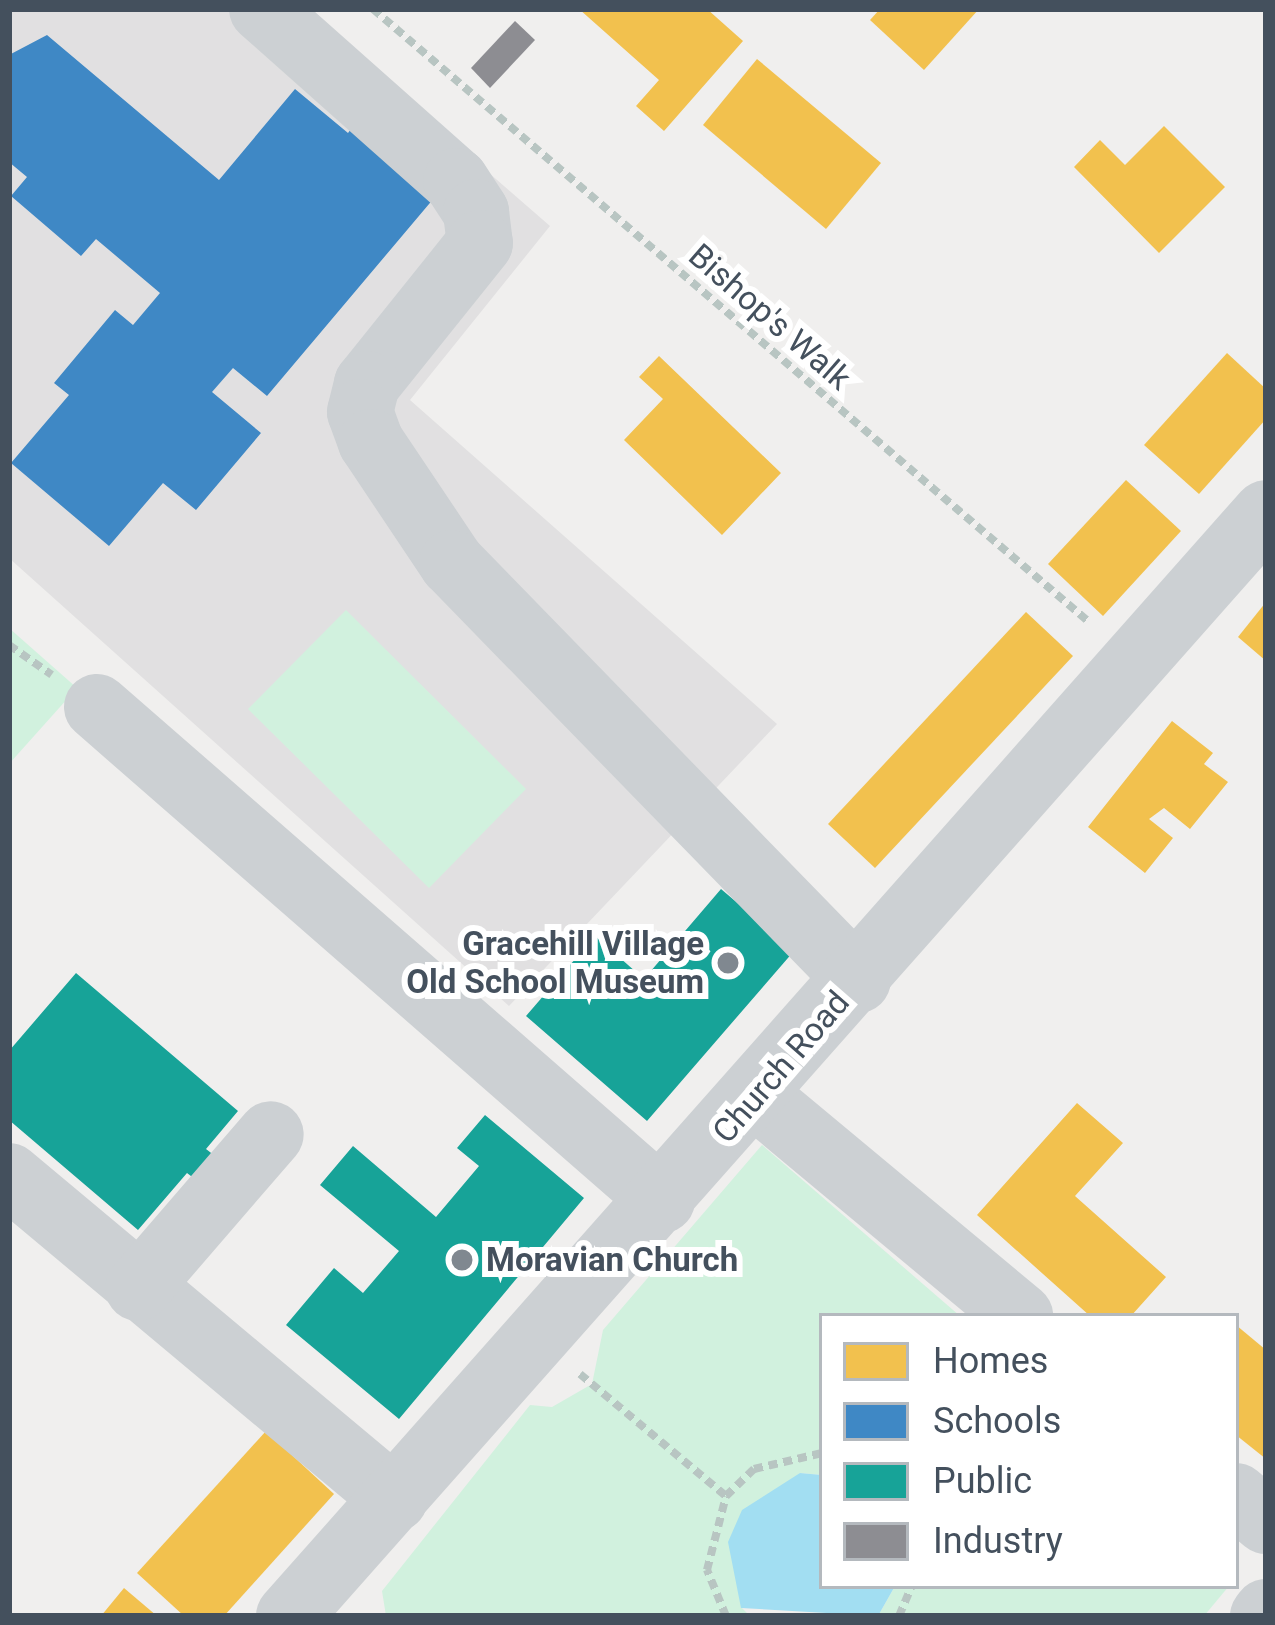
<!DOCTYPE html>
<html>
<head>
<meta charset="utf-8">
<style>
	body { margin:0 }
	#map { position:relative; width:1275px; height:1625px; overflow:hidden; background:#f0efee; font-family:Roboto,sans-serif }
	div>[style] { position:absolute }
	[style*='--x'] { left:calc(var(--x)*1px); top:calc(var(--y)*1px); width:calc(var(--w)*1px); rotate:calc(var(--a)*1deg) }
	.education>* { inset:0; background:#e1e0e1 }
	.green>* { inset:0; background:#d1f1de }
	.water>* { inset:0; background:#a2def2 }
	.homes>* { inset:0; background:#f2c14e }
	.schools>* { inset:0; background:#3f88c5 }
	.public>* { inset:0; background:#17a398 }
	.industry>* { inset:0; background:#8d8d92 }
	.path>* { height:8px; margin-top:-4px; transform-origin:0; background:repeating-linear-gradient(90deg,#b8c5c2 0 9px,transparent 0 15px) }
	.minor>* { height:66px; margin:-33px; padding:0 33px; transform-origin:33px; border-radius:33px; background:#ccd0d3 }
	.dots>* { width:33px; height:33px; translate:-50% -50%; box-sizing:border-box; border:6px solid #fff; border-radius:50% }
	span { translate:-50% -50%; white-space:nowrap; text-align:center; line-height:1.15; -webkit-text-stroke:12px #fff; paint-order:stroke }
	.street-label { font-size:33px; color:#44505d }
	.poi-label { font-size:33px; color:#44505d; font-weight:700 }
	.right { translate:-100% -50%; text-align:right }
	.left { translate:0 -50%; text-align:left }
	.frame { position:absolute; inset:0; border:12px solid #44505d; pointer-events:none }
	.legend { position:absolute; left:819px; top:1313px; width:420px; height:276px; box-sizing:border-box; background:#fff; border:3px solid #b4b9be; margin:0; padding:15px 21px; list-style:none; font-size:36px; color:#44505d }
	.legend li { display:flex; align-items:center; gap:24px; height:60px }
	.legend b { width:60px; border:3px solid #b4b9be }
</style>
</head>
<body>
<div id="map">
	<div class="education">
		<div style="clip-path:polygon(9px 9px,301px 9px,550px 226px,410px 400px,777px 724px,509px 1006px,9px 558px)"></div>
	</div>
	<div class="green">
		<div style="clip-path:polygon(346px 610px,526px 789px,429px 888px,248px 709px)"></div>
		<div style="clip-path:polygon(9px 628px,77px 688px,9px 764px)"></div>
		<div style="clip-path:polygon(762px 1145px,960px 1316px,822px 1316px,822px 1475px,800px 1473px,741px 1607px,750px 1616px,386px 1616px,382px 1591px,530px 1405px,552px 1407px,592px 1384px,603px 1330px)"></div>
		<div style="clip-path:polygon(895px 1586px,1229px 1586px,1204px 1616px,878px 1616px)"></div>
	</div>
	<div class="water">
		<div style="clip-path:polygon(800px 1473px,822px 1475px,822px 1586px,895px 1586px,878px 1616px,741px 1608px,728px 1542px,742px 1510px)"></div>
	</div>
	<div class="homes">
		<div style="clip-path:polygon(579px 9px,707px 9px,743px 41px,664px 131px,636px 106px,659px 80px)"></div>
		<div style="clip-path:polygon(880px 9px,979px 9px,924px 70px,870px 20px)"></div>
		<div style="clip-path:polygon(757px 59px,881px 163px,826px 229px,703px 125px)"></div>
		<div style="clip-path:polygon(1164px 126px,1225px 187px,1159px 253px,1074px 167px,1100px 140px,1125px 165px)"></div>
		<div style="clip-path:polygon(1227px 353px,1266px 389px,1266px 419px,1199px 494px,1144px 445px)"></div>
		<div style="clip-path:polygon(659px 356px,781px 473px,722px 535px,624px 440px,663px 399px,639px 377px)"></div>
		<div style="clip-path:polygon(1126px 480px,1181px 531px,1103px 616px,1048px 564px)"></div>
		<div style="clip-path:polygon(1266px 602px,1266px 661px,1238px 637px)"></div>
		<div style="clip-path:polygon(1026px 612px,1073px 656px,875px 868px,828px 824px)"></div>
		<div style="clip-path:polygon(1172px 721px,1213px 753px,1204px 764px,1228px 782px,1190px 829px,1164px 808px,1149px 819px,1173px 838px,1145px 873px,1088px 827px)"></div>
		<div style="clip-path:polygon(1077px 1103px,1123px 1143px,1075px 1196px,1166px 1277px,1131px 1316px,1090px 1316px,977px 1215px)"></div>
		<div style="clip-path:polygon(1236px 1325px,1266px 1350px,1266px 1459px,1236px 1435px)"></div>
		<div style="clip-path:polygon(266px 1431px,334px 1494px,224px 1616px,184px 1616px,137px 1573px)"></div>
		<div style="clip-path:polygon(124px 1588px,157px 1616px,101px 1616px)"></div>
	</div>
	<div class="schools">
		<div style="clip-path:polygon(47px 35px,219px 180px,295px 89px,348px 133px,357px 121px,440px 191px,267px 396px,233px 368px,212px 392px,261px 433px,196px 510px,163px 483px,109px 546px,11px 463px,69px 395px,54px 383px,115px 310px,133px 325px,160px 293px,96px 239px,81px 256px,11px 196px,27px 177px,9px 162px,9px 55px)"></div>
	</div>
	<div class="public">
		<div style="clip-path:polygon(721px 889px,794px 951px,647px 1121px,526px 1016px,595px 936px,644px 979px)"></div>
		<div style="clip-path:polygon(76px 973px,238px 1111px,206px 1149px,224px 1163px,204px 1186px,187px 1173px,138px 1230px,9px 1120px,9px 1051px)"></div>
		<div style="clip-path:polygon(485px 1115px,584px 1198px,399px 1419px,286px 1325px,334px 1268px,363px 1293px,399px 1251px,320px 1185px,353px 1146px,436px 1217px,479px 1166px,457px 1148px)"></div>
	</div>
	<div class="industry">
		<div style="clip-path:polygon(515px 21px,535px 40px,490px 88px,471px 68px)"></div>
	</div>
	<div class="path">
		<div style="--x:373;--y:9;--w:943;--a:40.57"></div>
		<div style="--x:9;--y:645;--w:52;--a:34.9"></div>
		<div style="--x:580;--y:1374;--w:190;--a:39.9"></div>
		<div style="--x:726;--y:1616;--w:50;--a:-112.4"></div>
		<div style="--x:707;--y:1570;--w:76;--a:-75.6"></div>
		<div style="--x:726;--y:1496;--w:39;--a:-44"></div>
		<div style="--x:754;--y:1469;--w:70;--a:-13.2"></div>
		<div style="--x:899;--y:1616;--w:33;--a:-67"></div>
	</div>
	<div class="minor">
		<div style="--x:262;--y:9;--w:259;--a:41.6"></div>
		<div style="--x:456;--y:181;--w:37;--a:57"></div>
		<div style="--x:476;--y:212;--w:31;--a:83"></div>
		<div style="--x:480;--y:243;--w:181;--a:128.7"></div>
		<div style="--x:367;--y:384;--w:29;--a:104"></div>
		<div style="--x:360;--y:412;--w:32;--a:70"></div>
		<div style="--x:371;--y:442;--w:146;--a:56.2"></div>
		<div style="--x:452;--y:563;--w:582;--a:45.77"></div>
		<div style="--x:97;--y:707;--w:750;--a:41.11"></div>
		<div style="--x:756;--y:1096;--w:344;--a:39.8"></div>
		<div style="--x:9;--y:1176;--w:503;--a:39.92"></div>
		<div style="--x:138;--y:1288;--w:203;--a:-49.2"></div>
		<div style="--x:1236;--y:1496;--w:39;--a:40"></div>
		<div style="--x:289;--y:1616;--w:1473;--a:-48.47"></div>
		<div style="--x:1263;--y:1616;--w:5;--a:-53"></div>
	</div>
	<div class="dots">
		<div style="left:728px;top:963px;background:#808890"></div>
		<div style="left:462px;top:1260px;background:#808890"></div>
	</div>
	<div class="street-label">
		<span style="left:770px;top:317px;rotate:41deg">Bishop's Walk</span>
		<span style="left:781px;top:1067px;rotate:-49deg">Church Road</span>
	</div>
	<div class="poi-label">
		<span class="right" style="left:704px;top:963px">Gracehill Village<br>Old School Museum</span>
		<span class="left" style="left:486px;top:1260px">Moravian Church</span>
	</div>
	<div class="frame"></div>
	<ul class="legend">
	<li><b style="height:33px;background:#f2c14e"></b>Homes</li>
	<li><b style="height:33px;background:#3f88c5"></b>Schools</li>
	<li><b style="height:33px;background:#17a398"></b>Public</li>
	<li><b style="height:33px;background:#8d8d92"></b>Industry</li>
	</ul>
</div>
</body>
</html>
